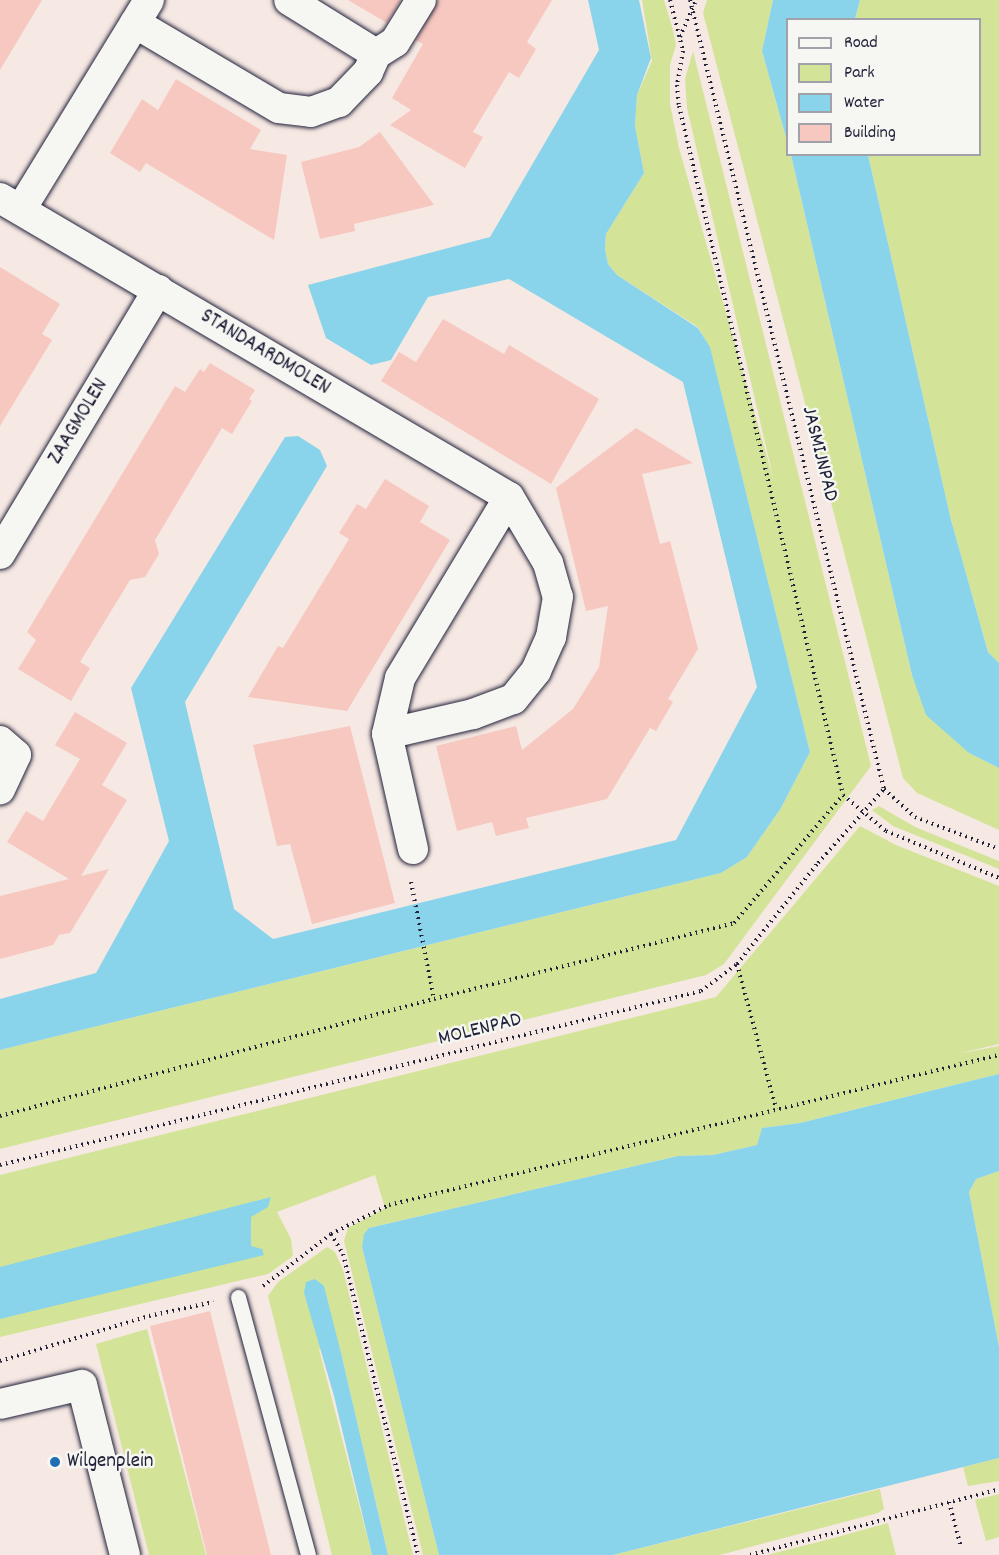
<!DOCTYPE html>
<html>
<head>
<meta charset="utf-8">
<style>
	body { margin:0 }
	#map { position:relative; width:999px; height:1555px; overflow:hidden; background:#f6e8e3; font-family:Dekko,sans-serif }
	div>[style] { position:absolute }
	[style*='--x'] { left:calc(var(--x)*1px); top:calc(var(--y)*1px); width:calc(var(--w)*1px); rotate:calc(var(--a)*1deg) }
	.green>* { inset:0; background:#d3e498 }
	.water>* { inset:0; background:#8ad4eb }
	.building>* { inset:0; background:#f7c8c0 }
	.path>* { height:4px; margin-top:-2px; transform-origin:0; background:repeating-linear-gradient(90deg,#22223b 0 1.5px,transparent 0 6px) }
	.roads { filter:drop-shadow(0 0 2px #22223b) drop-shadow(0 0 2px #22223b) }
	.lane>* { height:15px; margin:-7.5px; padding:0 7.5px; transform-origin:7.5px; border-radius:7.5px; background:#f6f6f2 }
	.street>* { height:30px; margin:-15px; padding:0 15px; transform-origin:15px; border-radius:15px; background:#f6f6f2 }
	.dots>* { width:16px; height:16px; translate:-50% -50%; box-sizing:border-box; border:3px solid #f6f6f2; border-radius:50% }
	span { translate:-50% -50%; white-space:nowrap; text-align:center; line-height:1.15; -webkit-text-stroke:5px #f6f6f2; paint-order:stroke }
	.street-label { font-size:21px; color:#22223b }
	.poi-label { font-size:21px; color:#22223b }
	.left { translate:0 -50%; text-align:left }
	.legend { position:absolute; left:786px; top:18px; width:195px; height:138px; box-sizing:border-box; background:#f6f6f2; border:2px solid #a1a1a9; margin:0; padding:8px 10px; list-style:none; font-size:18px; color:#22223b }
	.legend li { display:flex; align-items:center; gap:12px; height:30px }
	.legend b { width:30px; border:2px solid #a1a1a9 }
</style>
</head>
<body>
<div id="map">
	<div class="green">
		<div style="clip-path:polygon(642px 0,664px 0,673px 30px,676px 45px,670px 65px,670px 104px,679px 148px,774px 481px,687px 108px,685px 79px,693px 51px,871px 766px,724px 964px,706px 975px,0 1149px,0 1050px,721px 873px,747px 857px,781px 808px,810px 752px,710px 348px,698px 327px,617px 275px,608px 264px,605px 249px,606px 234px,644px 173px,635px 126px,637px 95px,652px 61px)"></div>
		<div style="clip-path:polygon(707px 0,773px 0,762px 51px,787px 141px,788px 154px,791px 155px,912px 675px,969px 753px,999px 768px,999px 830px,917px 793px,903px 778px,703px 13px)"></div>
		<div style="clip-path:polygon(860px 0,999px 0,999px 663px,988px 652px,951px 520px,868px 155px,980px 154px,980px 20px,855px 20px)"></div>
		<div style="clip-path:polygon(879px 806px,915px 827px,999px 861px,999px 869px,893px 826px,872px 810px)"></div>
		<div style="clip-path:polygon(860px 826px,896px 845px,999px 886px,999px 1044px,957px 1054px,999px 1046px,999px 1074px,800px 1123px,762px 1128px,758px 1145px,713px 1155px,678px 1156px,369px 1228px,362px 1247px,439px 1555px,423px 1555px,344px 1241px,348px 1228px,385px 1208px,375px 1175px,277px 1212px,291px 1239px,293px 1256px,268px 1274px,0 1337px,0 1175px,716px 997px)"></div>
		<div style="clip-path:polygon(999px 1171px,999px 1347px,969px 1192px,976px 1179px)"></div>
		<div style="clip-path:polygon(327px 1247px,335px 1252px,343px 1270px,413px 1555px,388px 1555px,342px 1357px,319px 1349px,372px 1555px,332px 1555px,268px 1296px,278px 1282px)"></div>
		<div style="clip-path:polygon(147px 1329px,206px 1555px,149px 1555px,96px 1344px)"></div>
		<div style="clip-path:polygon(999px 1458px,999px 1481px,968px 1486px,963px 1467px)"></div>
		<div style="clip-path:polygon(880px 1489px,884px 1509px,878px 1513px,720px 1555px,613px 1555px)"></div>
		<div style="clip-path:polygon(999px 1494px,999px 1537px,986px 1541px,975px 1500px)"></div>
		<div style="clip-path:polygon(888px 1523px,896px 1555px,767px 1555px,830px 1539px)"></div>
	</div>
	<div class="water">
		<div style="clip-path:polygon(588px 0,639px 0,651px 58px,637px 95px,635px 126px,644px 173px,606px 234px,605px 249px,608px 264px,617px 275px,698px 328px,710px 347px,810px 752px,781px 808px,747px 857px,721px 873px,0 1050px,0 999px,96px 973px,169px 841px,131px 688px,285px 437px,298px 436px,320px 450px,327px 466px,185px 702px,234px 909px,273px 939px,676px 840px,757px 687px,683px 382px,509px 279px,428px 297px,391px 360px,371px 365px,326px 338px,308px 285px,490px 237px,599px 50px)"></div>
		<div style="clip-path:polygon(773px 0,860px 0,855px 19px,788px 20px,787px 141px,762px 51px)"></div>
		<div style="clip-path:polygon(791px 155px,868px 155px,951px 520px,988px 652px,999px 663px,999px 768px,969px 753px,926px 715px,912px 675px)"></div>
		<div style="clip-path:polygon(999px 1074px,999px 1171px,976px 1179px,969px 1192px,999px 1347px,999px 1458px,613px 1555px,439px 1555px,362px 1247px,364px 1234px,369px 1228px,678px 1156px,713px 1155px,757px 1145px,762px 1128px,800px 1123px)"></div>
		<div style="clip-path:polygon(271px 1197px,268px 1207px,251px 1217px,251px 1246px,262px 1249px,264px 1255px,0 1319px,0 1267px)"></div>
		<div style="clip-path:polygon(315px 1279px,324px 1286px,342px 1357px,388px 1555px,372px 1555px,334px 1396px,304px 1293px,306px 1282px)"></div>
	</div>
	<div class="building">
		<div style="clip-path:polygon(0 0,42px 0,0 70px)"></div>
		<div style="clip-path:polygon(348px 0,401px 0,387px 23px)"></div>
		<div style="clip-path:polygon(438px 0,552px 0,527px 42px,536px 49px,519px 78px,509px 72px,473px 132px,483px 137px,465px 168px,390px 125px,411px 110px,392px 98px,423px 44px,416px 40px)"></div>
		<div style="clip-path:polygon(176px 79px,261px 130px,250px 149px,287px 155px,274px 240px,146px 163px,140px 172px,110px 153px,142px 99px,158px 110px)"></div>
		<div style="clip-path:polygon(380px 132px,434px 205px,354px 224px,355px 231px,320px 239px,301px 162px,359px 147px)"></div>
		<div style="clip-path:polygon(0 267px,60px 304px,42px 334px,52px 340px,0 426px)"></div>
		<div style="clip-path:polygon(443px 319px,504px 354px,509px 345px,599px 399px,551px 484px,381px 381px,399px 352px,416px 362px)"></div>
		<div style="clip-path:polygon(210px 363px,255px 390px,249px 399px,252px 401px,232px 434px,222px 428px,155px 540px,159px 554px,145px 577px,130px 580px,80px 662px,90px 668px,71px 701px,18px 669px,36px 640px,27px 632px,175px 386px,185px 392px,200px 369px,204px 372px)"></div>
		<div style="clip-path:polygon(636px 428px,693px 463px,642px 474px,660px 544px,670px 541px,698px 649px,668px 699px,673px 702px,656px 731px,650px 728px,607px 799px,526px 818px,529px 828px,496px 836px,492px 822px,457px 831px,436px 746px,516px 726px,522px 750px,573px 709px,599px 667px,608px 606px,586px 611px,556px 488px)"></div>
		<div style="clip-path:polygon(385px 479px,429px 506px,420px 522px,450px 540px,347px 711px,248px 697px,278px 646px,283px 648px,349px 539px,339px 533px,357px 504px,366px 509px)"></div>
		<div style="clip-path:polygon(75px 712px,127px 743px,102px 785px,127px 800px,81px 876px,109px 869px,70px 933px,59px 935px,53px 945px,0 959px,0 896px,69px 879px,7px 842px,26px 811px,43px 821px,80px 759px,55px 745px)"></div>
		<div style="clip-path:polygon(350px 726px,395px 903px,312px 924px,290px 844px,277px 846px,253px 745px)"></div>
		<div style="clip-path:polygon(210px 1311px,271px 1555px,207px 1555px,150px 1326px)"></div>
	</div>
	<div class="path">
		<div style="--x:670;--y:0;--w:53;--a:75.7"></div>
		<div style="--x:683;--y:51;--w:35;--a:100"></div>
		<div style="--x:677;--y:85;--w:21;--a:85"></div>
		<div style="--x:679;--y:106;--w:708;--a:76.61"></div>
		<div style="--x:843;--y:795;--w:56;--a:39.9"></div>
		<div style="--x:886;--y:831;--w:122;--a:22.6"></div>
		<div style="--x:690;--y:0;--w:813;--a:76.19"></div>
		<div style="--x:884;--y:789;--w:42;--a:42.1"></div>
		<div style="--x:915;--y:817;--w:90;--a:20.9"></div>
		<div style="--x:680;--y:37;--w:40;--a:-66.6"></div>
		<div style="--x:411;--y:882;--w:119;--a:78.9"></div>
		<div style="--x:434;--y:999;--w:309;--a:-14.2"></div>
		<div style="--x:734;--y:923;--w:168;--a:-49.6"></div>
		<div style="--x:737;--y:964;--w:150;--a:74.9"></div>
		<div style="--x:0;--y:1116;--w:449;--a:-15.1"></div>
		<div style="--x:0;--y:1165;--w:722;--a:-13.94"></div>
		<div style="--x:701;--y:991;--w:45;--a:-36.9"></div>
		<div style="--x:737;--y:964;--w:129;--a:-51.3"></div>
		<div style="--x:818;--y:863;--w:99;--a:-48.3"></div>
		<div style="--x:331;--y:1234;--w:65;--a:-26.6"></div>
		<div style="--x:389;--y:1205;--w:628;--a:-13.82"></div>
		<div style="--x:263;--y:1286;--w:86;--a:-37.4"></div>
		<div style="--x:331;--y:1234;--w:23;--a:59"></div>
		<div style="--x:343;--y:1254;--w:310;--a:76"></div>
		<div style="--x:0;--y:1361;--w:156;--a:-16.8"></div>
		<div style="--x:149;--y:1316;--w:66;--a:-12.3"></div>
		<div style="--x:949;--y:1502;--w:47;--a:75.1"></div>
		<div style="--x:750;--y:1555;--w:258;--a:-14.8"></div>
	</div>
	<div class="roads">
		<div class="lane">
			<div style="--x:238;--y:1297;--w:267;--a:74.8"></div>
		</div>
		<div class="street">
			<div style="--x:135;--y:23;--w:167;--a:30.6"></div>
			<div style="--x:279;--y:108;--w:32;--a:7"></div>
			<div style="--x:311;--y:112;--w:30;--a:-20"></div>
			<div style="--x:339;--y:102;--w:42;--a:-46"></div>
			<div style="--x:368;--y:72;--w:20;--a:-66"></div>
			<div style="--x:376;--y:54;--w:102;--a:-148.2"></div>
			<div style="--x:376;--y:54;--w:22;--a:-32"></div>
			<div style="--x:395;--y:42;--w:49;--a:-58.2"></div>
			<div style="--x:0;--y:198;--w:590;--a:30.43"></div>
			<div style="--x:509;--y:497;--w:77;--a:59.4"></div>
			<div style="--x:548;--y:563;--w:35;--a:74"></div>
			<div style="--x:558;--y:597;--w:41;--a:99.9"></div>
			<div style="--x:551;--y:637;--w:37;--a:114"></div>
			<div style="--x:536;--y:671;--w:36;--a:129"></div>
			<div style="--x:513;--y:699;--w:43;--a:159.4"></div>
			<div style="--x:473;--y:714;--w:88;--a:166.9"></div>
			<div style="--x:21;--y:209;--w:245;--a:-58.5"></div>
			<div style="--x:0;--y:554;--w:308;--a:-59.1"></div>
			<div style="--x:0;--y:741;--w:21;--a:41"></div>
			<div style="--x:16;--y:755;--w:38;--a:115"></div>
			<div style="--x:413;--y:849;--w:118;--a:-102.7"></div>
			<div style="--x:387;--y:734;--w:57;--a:-76.9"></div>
			<div style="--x:400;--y:678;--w:211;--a:-58.9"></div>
			<div style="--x:0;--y:1404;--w:84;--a:-13"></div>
			<div style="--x:82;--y:1385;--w:175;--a:75.8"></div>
		</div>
	</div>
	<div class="dots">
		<div style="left:55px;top:1462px;background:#1f6fb2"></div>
	</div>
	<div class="street-label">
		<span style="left:265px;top:353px;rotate:31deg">STANDAARDMOLEN</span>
		<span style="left:79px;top:422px;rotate:-59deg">ZAAGMOLEN</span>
		<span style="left:819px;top:454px;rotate:76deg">JASMIJNPAD</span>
		<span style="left:480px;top:1030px;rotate:-14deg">MOLENPAD</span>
	</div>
	<div class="poi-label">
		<span class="left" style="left:67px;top:1462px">Wilgenplein</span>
	</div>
	<ul class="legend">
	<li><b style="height:8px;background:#f6f6f2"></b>Road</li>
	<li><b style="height:16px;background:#d3e498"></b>Park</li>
	<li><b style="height:16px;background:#8ad4eb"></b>Water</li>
	<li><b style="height:16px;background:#f7c8c0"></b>Building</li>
	</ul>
</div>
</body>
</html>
